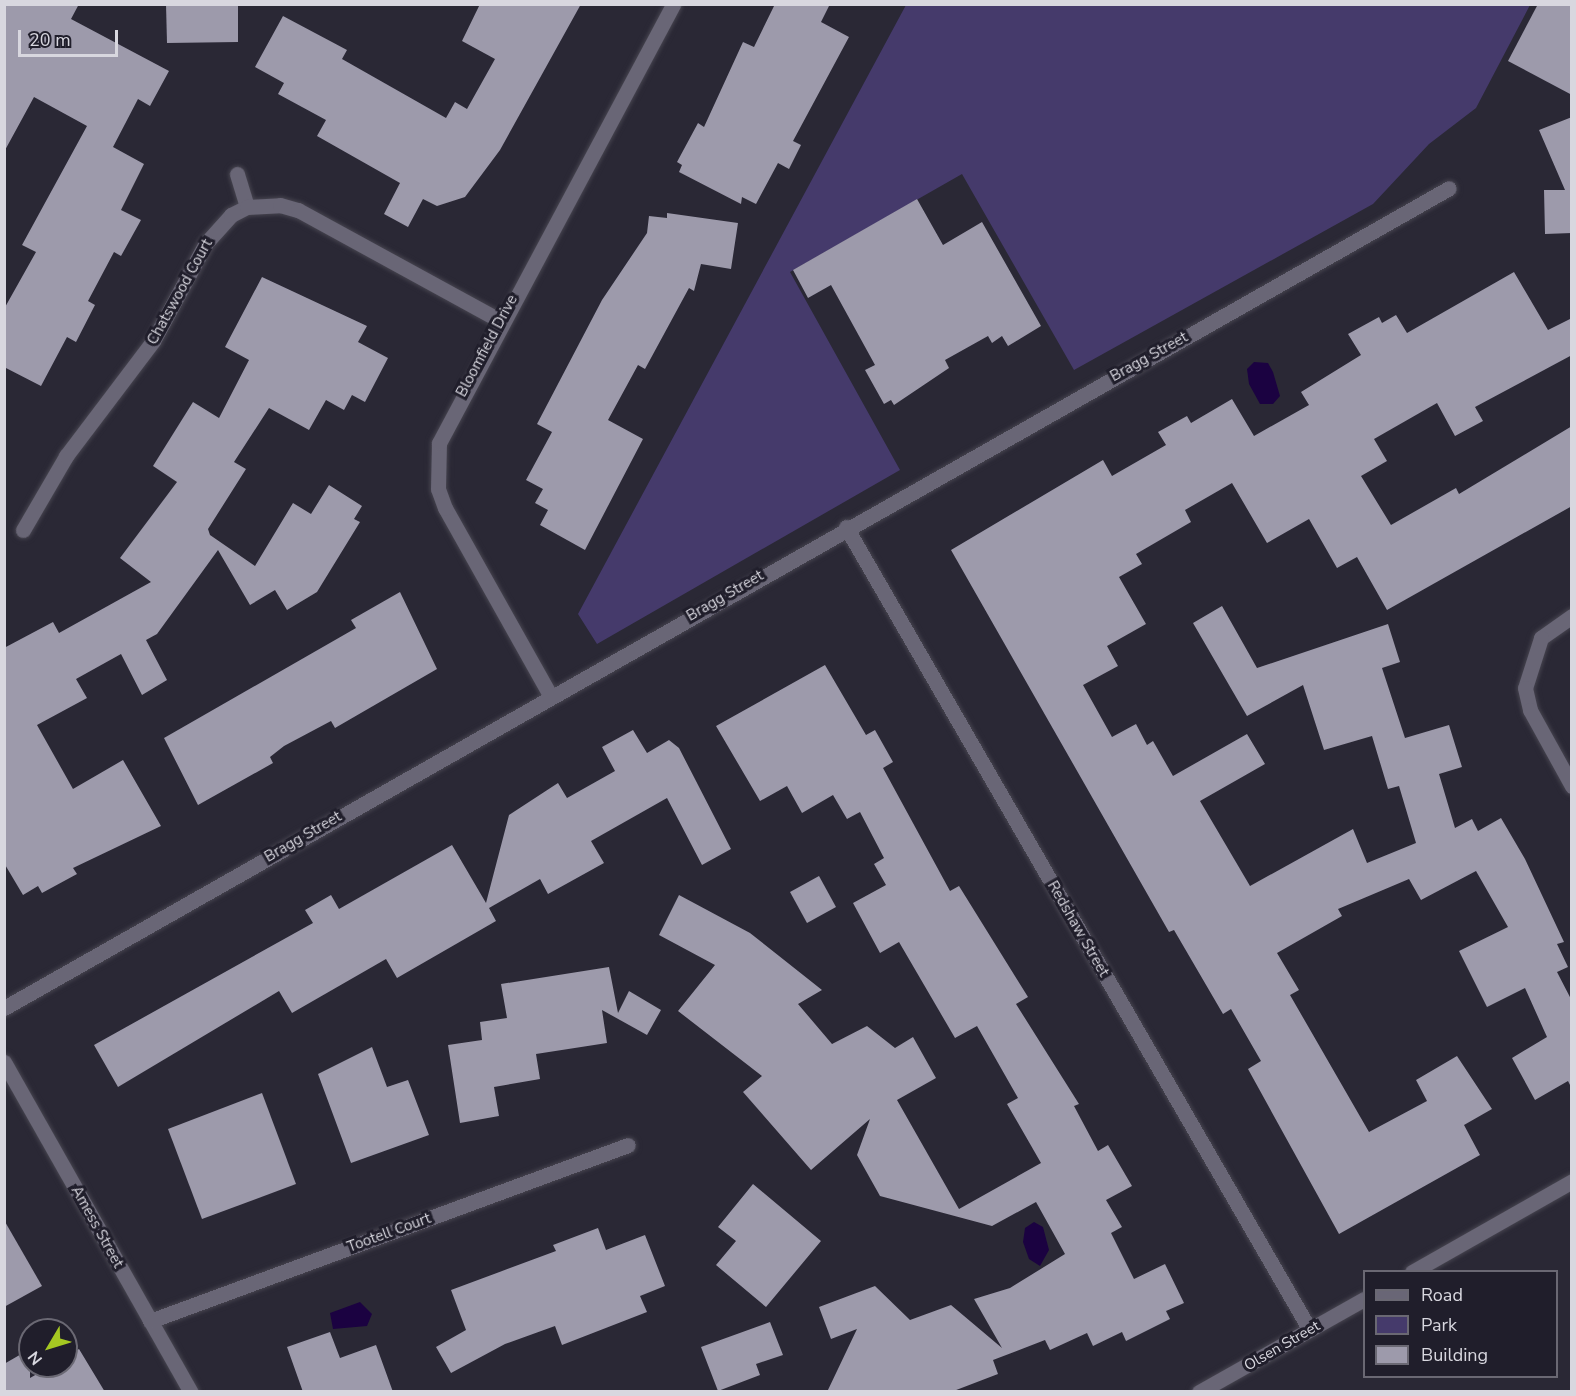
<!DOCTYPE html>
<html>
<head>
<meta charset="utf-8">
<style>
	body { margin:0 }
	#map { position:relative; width:1576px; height:1396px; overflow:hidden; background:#2a2835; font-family:"Nunito Sans",sans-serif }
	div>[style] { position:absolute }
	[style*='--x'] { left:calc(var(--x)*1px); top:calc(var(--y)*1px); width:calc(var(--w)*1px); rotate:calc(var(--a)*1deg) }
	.green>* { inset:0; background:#453a6b }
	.water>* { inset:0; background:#1b0241 }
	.building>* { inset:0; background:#9d9aab }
	.roads { filter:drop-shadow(0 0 2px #46444f) drop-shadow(0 0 2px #46444f) }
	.minor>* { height:15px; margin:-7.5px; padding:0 7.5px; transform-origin:7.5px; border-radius:7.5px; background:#696676 }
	span { translate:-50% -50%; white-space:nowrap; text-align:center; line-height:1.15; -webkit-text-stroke:6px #201e2b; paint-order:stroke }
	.street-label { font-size:15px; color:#d8d7df }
	.frame { position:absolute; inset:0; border:6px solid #d8d7df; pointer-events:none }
	.legend { position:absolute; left:1363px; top:1270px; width:195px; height:108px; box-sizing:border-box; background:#201e2b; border:2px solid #6a6873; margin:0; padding:8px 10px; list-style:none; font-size:18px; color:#d8d7df }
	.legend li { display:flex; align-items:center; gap:12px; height:30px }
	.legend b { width:30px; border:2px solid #6a6873 }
	.north { position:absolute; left:18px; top:1318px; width:60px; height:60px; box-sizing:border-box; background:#201e2b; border:2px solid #6a6873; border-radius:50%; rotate:232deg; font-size:16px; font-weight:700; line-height:24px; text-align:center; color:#d8d7df }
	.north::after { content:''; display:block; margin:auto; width:21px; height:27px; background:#a5c822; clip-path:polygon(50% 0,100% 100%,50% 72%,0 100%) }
	.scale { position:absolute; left:18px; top:30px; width:100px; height:27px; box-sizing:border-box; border:3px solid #d8d7df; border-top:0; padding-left:8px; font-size:18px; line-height:21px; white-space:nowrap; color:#d8d7df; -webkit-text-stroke:4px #201e2b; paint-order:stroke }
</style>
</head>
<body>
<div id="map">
	<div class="green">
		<div style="clip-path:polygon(906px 5px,1530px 5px,1476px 108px,1429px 144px,1373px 204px,1074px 370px,962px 174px,790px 272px,900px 470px,597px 644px,578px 614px)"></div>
	</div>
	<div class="water">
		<div style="clip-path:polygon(1254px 362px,1268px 363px,1273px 372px,1280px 396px,1273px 404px,1260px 404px,1249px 384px,1247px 369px)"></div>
		<div style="clip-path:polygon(1034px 1222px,1043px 1227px,1049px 1250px,1040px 1266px,1029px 1259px,1023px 1242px,1025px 1228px)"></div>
		<div style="clip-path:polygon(360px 1302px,372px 1314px,367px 1326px,333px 1329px,330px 1313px)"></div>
	</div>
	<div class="building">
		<div style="clip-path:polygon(4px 4px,79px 4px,71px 19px,169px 71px,150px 106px,138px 99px,113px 147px,144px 164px,121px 210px,141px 220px,121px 256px,114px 252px,88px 301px,95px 305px,76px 342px,67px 337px,41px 386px,4px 367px,4px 309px,36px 252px,22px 245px,87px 126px,34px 97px,4px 152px)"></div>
		<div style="clip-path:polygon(166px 4px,238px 4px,238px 42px,167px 43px)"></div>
		<div style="clip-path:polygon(480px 4px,581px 4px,500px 150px,465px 197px,437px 206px,423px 199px,408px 227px,384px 214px,400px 183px,317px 136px,326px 120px,278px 94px,284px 83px,255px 67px,283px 16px,347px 50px,342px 59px,446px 118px,455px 102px,467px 109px,495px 59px,462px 41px)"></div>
		<div style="clip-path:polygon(775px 4px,830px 4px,821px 22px,849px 37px,793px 141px,801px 145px,789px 169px,778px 163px,756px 204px,742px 197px,741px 204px,679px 172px,682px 165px,677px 162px,698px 123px,704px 127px,743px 42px,754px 47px)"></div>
		<div style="clip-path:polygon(1538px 4px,1572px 4px,1572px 95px,1508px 61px)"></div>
		<div style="clip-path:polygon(1572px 117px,1572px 233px,1545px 234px,1544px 190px,1565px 190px,1539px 130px)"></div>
		<div style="clip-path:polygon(917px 199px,943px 245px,982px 222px,1041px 326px,1008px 346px,1002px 336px,992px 343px,988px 336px,945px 360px,949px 368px,894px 405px,891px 400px,884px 404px,865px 370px,875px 365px,831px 285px,808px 298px,793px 270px)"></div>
		<div style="clip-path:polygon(667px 213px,738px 223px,731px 269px,701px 264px,694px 291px,689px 288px,645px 369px,638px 365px,608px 420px,643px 439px,585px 550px,540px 525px,548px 510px,535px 503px,543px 489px,526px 480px,552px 432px,537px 424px,602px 300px,647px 233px,649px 216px,667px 218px)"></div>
		<div style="clip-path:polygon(1514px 272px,1548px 330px,1572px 318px,1572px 355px,1475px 407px,1483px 421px,1455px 436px,1437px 403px,1374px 439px,1387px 461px,1361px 476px,1391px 525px,1456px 488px,1459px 494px,1572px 426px,1572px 506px,1387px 610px,1357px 557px,1337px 568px,1309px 519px,1267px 543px,1232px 483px,1185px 510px,1191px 522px,1136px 554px,1142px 564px,1119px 577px,1146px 624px,1107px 646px,1118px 666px,1083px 685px,1112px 737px,1136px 724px,1147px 745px,1153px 741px,1173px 776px,1247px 734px,1265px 764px,1200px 801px,1250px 886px,1353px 829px,1367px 863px,1416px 843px,1399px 786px,1388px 789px,1372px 736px,1324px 750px,1303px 685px,1247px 716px,1193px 623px,1222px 606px,1257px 668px,1388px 624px,1400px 662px,1382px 668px,1405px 738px,1449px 725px,1462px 767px,1439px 774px,1455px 828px,1472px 819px,1478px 831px,1501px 818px,1525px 859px,1564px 942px,1557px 944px,1568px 967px,1557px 972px,1572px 1001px,1572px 1089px,1568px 1081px,1535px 1100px,1512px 1058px,1547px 1037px,1525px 988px,1487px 1007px,1459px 951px,1508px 927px,1476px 871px,1421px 900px,1409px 879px,1338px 909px,1342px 916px,1277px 953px,1299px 990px,1290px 995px,1369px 1132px,1427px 1101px,1416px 1080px,1457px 1056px,1492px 1109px,1464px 1125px,1480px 1155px,1339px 1234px,1248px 1069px,1261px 1061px,1231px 1009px,1223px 1014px,1174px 930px,1169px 932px,951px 550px,1103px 460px,1112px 476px,1166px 445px,1158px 432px,1187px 416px,1191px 423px,1232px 399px,1254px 436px,1309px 405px,1301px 392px,1361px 355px,1348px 334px,1379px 317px,1382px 323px,1396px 315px,1407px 333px)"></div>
		<div style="clip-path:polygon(262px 277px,367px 326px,358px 342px,388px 358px,365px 402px,352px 395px,344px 410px,326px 400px,309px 430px,269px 408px,234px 462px,246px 469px,208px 529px,210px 535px,255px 566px,293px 503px,311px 514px,329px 485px,362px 506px,354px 519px,360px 522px,317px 592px,287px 610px,275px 590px,250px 605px,218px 550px,157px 634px,146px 640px,167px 680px,142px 695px,121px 654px,76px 679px,87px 698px,37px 725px,73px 789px,123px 760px,161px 826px,73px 868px,77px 874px,42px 893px,38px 886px,23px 895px,4px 863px,4px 648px,53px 622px,59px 633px,151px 582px,120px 558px,177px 482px,153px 466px,193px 402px,219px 418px,249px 360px,225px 347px)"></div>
		<div style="clip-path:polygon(400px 592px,437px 669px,335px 728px,331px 721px,284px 746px,270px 757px,273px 763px,198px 805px,164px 738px,356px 628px,351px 620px)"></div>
		<div style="clip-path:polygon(825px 665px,866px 735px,875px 730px,893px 762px,883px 768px,950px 891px,959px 886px,1028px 997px,1016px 1004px,1079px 1104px,1074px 1106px,1098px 1151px,1108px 1145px,1132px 1186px,1106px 1200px,1122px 1227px,1111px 1233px,1134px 1279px,1165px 1264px,1184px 1303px,1166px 1311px,1170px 1319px,1126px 1341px,1122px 1332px,1093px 1346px,1087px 1333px,1050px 1350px,1045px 1340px,993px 1360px,998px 1374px,951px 1392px,827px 1392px,857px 1329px,831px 1339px,819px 1307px,875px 1286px,910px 1320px,951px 1305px,1002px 1348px,974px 1299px,1010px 1288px,1065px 1254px,1036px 1202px,992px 1226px,880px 1196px,857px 1155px,870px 1119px,811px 1170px,743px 1092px,762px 1076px,678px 1011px,715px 965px,659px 935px,679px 895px,750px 933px,822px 990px,798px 1004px,832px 1044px,867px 1026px,895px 1048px,913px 1037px,936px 1078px,897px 1100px,959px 1209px,1041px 1163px,1007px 1104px,1018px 1098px,977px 1026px,955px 1038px,899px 942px,880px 953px,853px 903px,886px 885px,874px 864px,884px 858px,860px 812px,847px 819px,833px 795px,802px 813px,787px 786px,760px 801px,716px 726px)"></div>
		<div style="clip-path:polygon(633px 730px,647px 753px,669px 740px,679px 748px,731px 849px,702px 865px,667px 798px,591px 841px,604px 863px,548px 894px,540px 879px,489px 908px,496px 921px,397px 978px,386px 959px,292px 1013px,279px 991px,118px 1087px,94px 1045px,313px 923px,305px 910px,331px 895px,339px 909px,452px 845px,486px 903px,509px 815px,558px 783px,567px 798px,615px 771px,602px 747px)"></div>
		<div style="clip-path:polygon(819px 876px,836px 907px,807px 923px,790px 892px)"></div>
		<div style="clip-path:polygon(609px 967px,618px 1013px,629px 991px,661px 1010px,647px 1035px,602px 1010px,607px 1043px,536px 1054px,540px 1079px,494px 1087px,499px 1116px,460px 1123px,448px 1045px,482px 1040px,480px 1022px,507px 1018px,501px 984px)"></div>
		<div style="clip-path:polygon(372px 1047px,387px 1087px,408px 1080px,429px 1135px,351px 1163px,318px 1074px)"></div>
		<div style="clip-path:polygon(262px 1093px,296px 1184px,202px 1219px,168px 1129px)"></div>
		<div style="clip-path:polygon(753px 1184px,821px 1241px,766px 1307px,716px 1265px,736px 1241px,718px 1227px)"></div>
		<div style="clip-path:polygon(4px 1220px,42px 1286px,4px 1307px)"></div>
		<div style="clip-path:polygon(598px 1228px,606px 1250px,645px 1235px,665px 1286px,640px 1296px,647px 1312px,562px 1345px,555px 1326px,505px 1344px,451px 1373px,436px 1347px,466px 1330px,451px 1290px,556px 1251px,553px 1245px)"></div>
		<div style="clip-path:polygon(770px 1322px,783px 1355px,756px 1364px,760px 1375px,718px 1391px,701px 1347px)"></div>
		<div style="clip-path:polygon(330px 1332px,340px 1358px,376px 1345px,393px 1392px,303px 1392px,287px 1347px)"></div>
		<div style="clip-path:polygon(30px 1349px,30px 1378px,51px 1366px,66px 1366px,66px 1357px,79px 1349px,105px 1392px,4px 1392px,4px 1364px)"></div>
	</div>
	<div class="roads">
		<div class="minor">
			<div style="--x:237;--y:174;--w:34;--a:73"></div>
			<div style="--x:846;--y:527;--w:927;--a:59.98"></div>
			<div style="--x:23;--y:530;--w:86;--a:-59.8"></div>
			<div style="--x:66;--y:456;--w:144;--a:-52.9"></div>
			<div style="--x:153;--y:341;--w:111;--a:-61.6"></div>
			<div style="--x:206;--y:243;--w:38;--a:-48"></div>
			<div style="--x:231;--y:215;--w:18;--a:-27"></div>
			<div style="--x:247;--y:207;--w:33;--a:-3"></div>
			<div style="--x:280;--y:205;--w:19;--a:16"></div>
			<div style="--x:298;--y:210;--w:231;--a:28.7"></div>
			<div style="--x:1572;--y:616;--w:38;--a:145"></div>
			<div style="--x:1541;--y:638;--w:52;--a:107.7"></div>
			<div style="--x:1525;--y:688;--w:23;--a:77"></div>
			<div style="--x:1530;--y:710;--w:87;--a:61.1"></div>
			<div style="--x:550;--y:695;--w:214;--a:-119.3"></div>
			<div style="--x:445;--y:508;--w:20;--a:-110"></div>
			<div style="--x:438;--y:489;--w:46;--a:-88.8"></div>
			<div style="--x:439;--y:443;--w:497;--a:-61.9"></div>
			<div style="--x:4;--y:1008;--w:1661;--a:-29.57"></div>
			<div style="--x:4;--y:1062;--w:379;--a:60.5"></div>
			<div style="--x:1412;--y:1272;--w:184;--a:-29.6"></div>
			<div style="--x:150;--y:1321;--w:509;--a:-20.21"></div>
			<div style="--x:1199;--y:1392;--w:189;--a:-29.4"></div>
		</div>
	</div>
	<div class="street-label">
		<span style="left:180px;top:292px;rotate:-61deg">Chatswood Court</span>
		<span style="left:487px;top:346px;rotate:-62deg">Bloomfield Drive</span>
		<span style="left:1149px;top:357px;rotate:-29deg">Bragg Street</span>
		<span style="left:725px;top:596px;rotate:-30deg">Bragg Street</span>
		<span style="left:303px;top:837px;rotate:-30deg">Bragg Street</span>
		<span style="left:1078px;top:929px;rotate:60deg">Redshaw Street</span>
		<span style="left:97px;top:1227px;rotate:61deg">Amess Street</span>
		<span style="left:389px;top:1233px;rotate:-20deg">Tootell Court</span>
		<span style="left:1282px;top:1346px;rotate:-30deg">Olsen Street</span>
	</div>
	<div class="frame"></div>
	<ul class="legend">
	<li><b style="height:8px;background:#696676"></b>Road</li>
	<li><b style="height:16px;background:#453a6b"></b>Park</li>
	<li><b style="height:16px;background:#9d9aab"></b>Building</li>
	</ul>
	<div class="north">N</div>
	<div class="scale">20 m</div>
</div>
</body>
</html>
